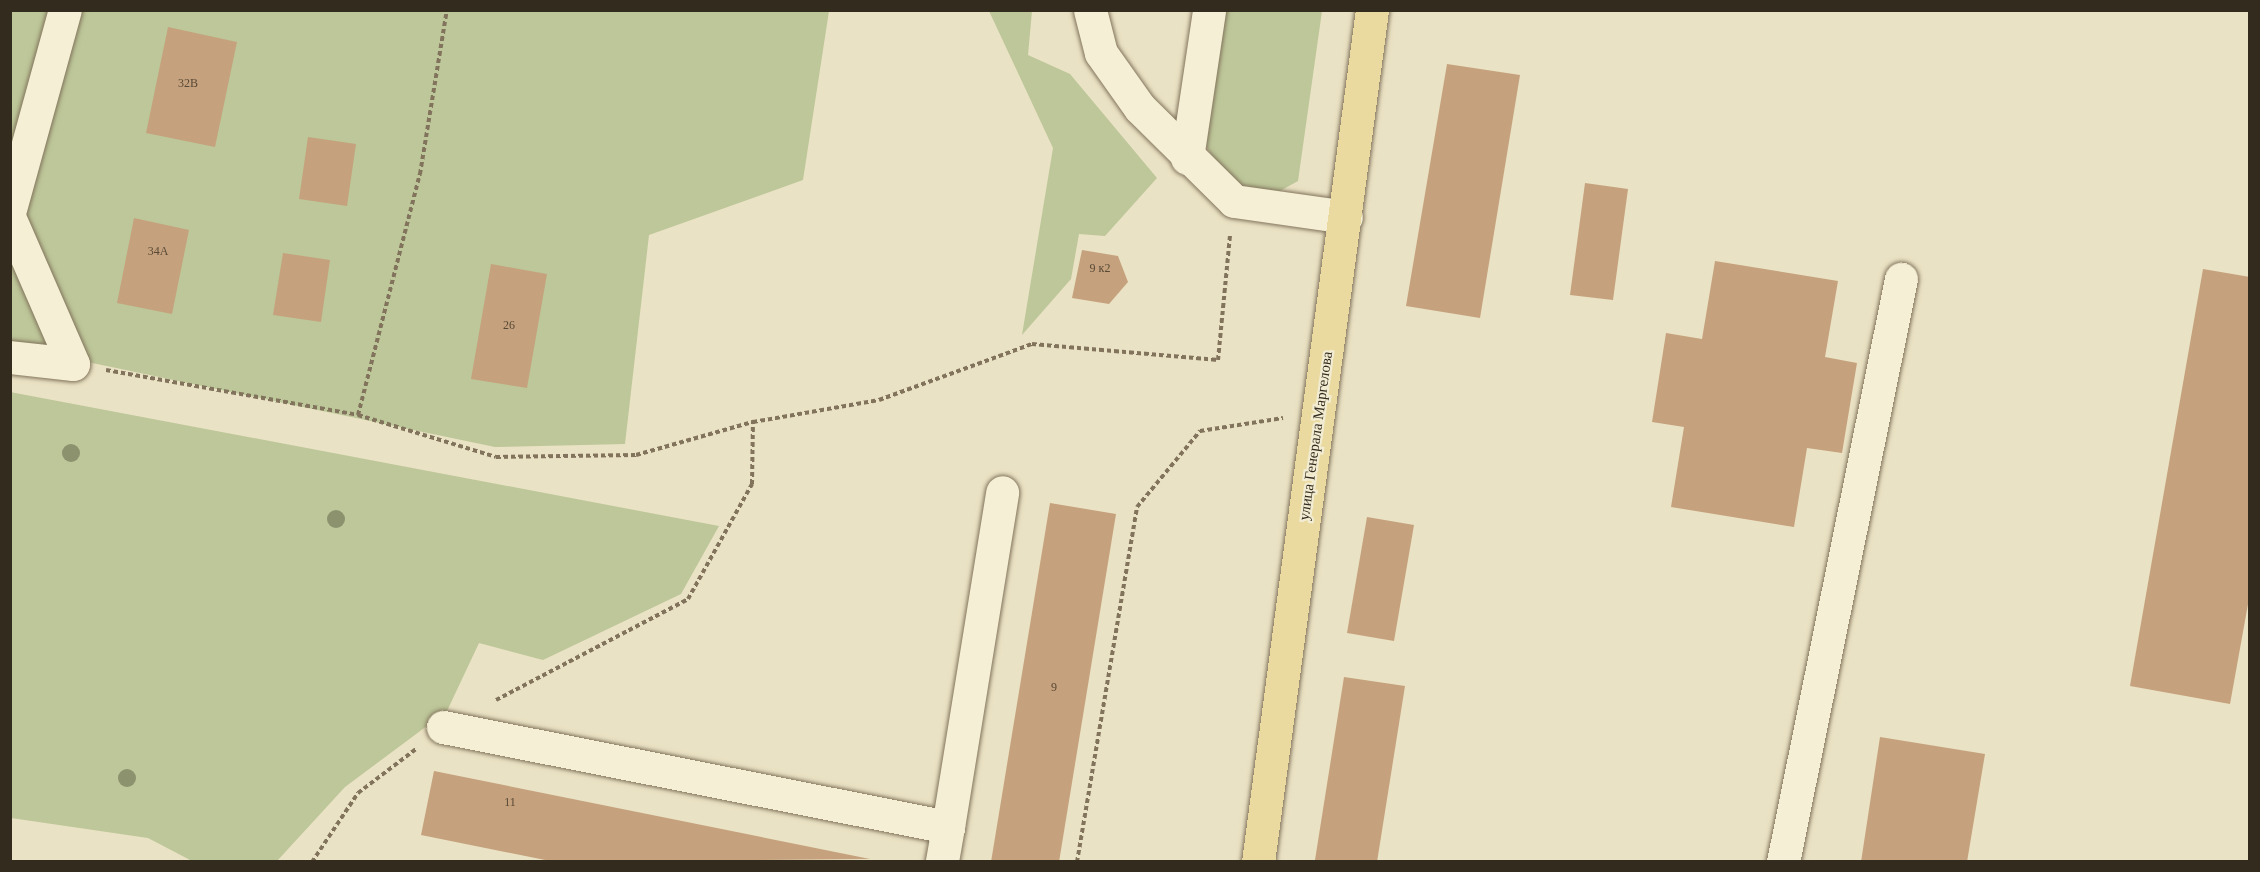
<!DOCTYPE html>
<html>
<head>
<meta charset="utf-8">
<style>
	body { margin:0 }
	#map { position:relative; width:2260px; height:872px; overflow:hidden; background:#eae2c4; font-family:Georgia,serif }
	div>[style] { position:absolute }
	[style*='--x'] { left:calc(var(--x)*1px); top:calc(var(--y)*1px); width:calc(var(--w)*1px); rotate:calc(var(--a)*1deg) }
	.green>* { inset:0; background:#bdc799 }
	.building>* { inset:0; background:#c5a27d }
	.path>* { height:4px; margin-top:-2px; transform-origin:0; background:repeating-linear-gradient(90deg,#82745c 0 4.5px,transparent 0 7.5px) }
	.roads { filter:drop-shadow(0 0 2px #82745c) drop-shadow(0 0 2px #82745c) }
	.minor>* { height:33px; margin:-16.5px; padding:0 16.5px; transform-origin:16.5px; border-radius:16.5px; background:#f5efd6 }
	.major>* { height:33px; margin:-16.5px; padding:0 16.5px; transform-origin:16.5px; border-radius:16.5px; background:#eada9f }
	.trees>* { width:18px; height:18px; margin:-9px; border-radius:50%; background:#8c916e }
	span { translate:-50% -50%; white-space:nowrap; text-align:center; line-height:1.15; -webkit-text-stroke:4.5px #f2ecd2; paint-order:stroke }
	.number-label { font-size:12px; color:#584936 }
	.number-label span { -webkit-text-stroke-width:0 }
	.street-label { font-size:15px; color:#342b1f }
	.frame { position:absolute; inset:0; border:12px solid #342b1f; pointer-events:none }
</style>
</head>
<body>
<div id="map">
	<div class="green">
		<div style="clip-path:polygon(11px 11px,829px 11px,803px 180px,649px 235px,625px 444px,495px 447px,11px 346px)"></div>
		<div style="clip-path:polygon(989px 11px,1032px 11px,1028px 55px,1070px 74px,1157px 178px,1105px 236px,1079px 234px,1071px 279px,1022px 335px,1053px 148px)"></div>
		<div style="clip-path:polygon(1212px 11px,1322px 11px,1298px 181px,1280px 191px,1227px 184px,1196px 127px)"></div>
		<div style="clip-path:polygon(10px 392px,719px 526px,681px 594px,543px 660px,479px 643px,447px 711px,345px 787px,277px 861px,192px 861px,148px 838px,11px 818px)"></div>
	</div>
	<div class="building">
		<div style="clip-path:polygon(168px 27px,237px 42px,215px 147px,146px 133px)"></div>
		<div style="clip-path:polygon(1447px 64px,1520px 75px,1480px 318px,1406px 306px)"></div>
		<div style="clip-path:polygon(308px 137px,356px 144px,347px 206px,299px 199px)"></div>
		<div style="clip-path:polygon(1585px 183px,1628px 189px,1613px 300px,1570px 295px)"></div>
		<div style="clip-path:polygon(134px 218px,189px 230px,172px 314px,117px 303px)"></div>
		<div style="clip-path:polygon(1082px 250px,1118px 256px,1128px 282px,1109px 304px,1072px 298px)"></div>
		<div style="clip-path:polygon(283px 253px,330px 260px,321px 322px,273px 315px)"></div>
		<div style="clip-path:polygon(1715px 261px,1838px 281px,1825px 357px,1857px 363px,1842px 453px,1807px 448px,1794px 527px,1671px 507px,1684px 427px,1652px 422px,1666px 333px,1702px 339px)"></div>
		<div style="clip-path:polygon(491px 264px,547px 274px,527px 388px,471px 379px)"></div>
		<div style="clip-path:polygon(2203px 269px,2250px 277px,2250px 593px,2230px 704px,2130px 686px)"></div>
		<div style="clip-path:polygon(1050px 503px,1116px 514px,1059px 862px,991px 862px)"></div>
		<div style="clip-path:polygon(1367px 517px,1414px 525px,1394px 641px,1347px 633px)"></div>
		<div style="clip-path:polygon(1344px 677px,1405px 686px,1377px 862px,1315px 860px)"></div>
		<div style="clip-path:polygon(1880px 737px,1985px 754px,1967px 862px,1861px 862px)"></div>
		<div style="clip-path:polygon(434px 771px,870px 859px,555px 862px,421px 835px)"></div>
	</div>
	<div class="path">
		<div style="--x:106;--y:370;--w:256;--a:10.1"></div>
		<div style="--x:358;--y:415;--w:249;--a:-75.6"></div>
		<div style="--x:420;--y:174;--w:166;--a:-80.7"></div>
		<div style="--x:358;--y:415;--w:144;--a:16.9"></div>
		<div style="--x:496;--y:457;--w:140;--a:-0.8"></div>
		<div style="--x:636;--y:455;--w:122;--a:-15.8"></div>
		<div style="--x:496;--y:700;--w:217;--a:-27.7"></div>
		<div style="--x:688;--y:599;--w:132;--a:-60.9"></div>
		<div style="--x:752;--y:484;--w:62;--a:-89.1"></div>
		<div style="--x:753;--y:422;--w:128;--a:-9.9"></div>
		<div style="--x:879;--y:400;--w:163;--a:-20.1"></div>
		<div style="--x:1032;--y:344;--w:187;--a:4.9"></div>
		<div style="--x:1218;--y:360;--w:126;--a:-84.5"></div>
		<div style="--x:312;--y:862;--w:83;--a:-56.3"></div>
		<div style="--x:358;--y:793;--w:73;--a:-37.2"></div>
		<div style="--x:1077;--y:862;--w:360;--a:-80.4"></div>
		<div style="--x:1137;--y:507;--w:99;--a:-50.3"></div>
		<div style="--x:1200;--y:431;--w:84;--a:-8.9"></div>
	</div>
	<div class="roads">
		<div class="minor">
			<div style="--x:1090;--y:10;--w:44;--a:75.7"></div>
			<div style="--x:1101;--y:53;--w:67;--a:54.7"></div>
			<div style="--x:1140;--y:108;--w:132;--a:44.7"></div>
			<div style="--x:1234;--y:201;--w:113;--a:8.1"></div>
			<div style="--x:1187;--y:158;--w:150;--a:-81.5"></div>
			<div style="--x:10;--y:209;--w:206;--a:-74.6"></div>
			<div style="--x:10;--y:219;--w:158;--a:66.5"></div>
			<div style="--x:73;--y:364;--w:63;--a:-173.7"></div>
			<div style="--x:443;--y:727;--w:515;--a:11.2"></div>
			<div style="--x:948;--y:827;--w:36;--a:100"></div>
			<div style="--x:948;--y:827;--w:339;--a:-80.8"></div>
			<div style="--x:1783;--y:862;--w:595;--a:-78.56"></div>
		</div>
		<div class="major">
			<div style="--x:1258;--y:862;--w:860;--a:-82.38"></div>
		</div>
	</div>
	<div class="trees">
		<div style="left:71px;top:453px"></div>
		<div style="left:336px;top:519px"></div>
		<div style="left:127px;top:778px"></div>
	</div>
	<div class="number-label">
		<span style="left:188px;top:84px">32В</span>
		<span style="left:158px;top:252px">34A</span>
		<span style="left:1100px;top:269px">9 к2</span>
		<span style="left:509px;top:326px">26</span>
		<span style="left:1054px;top:688px">9</span>
		<span style="left:510px;top:803px">11</span>
	</div>
	<div class="street-label">
		<span style="left:1316px;top:436px;rotate:-82deg">улица Генерала Маргелова</span>
	</div>
	<div class="frame"></div>
</div>
</body>
</html>
